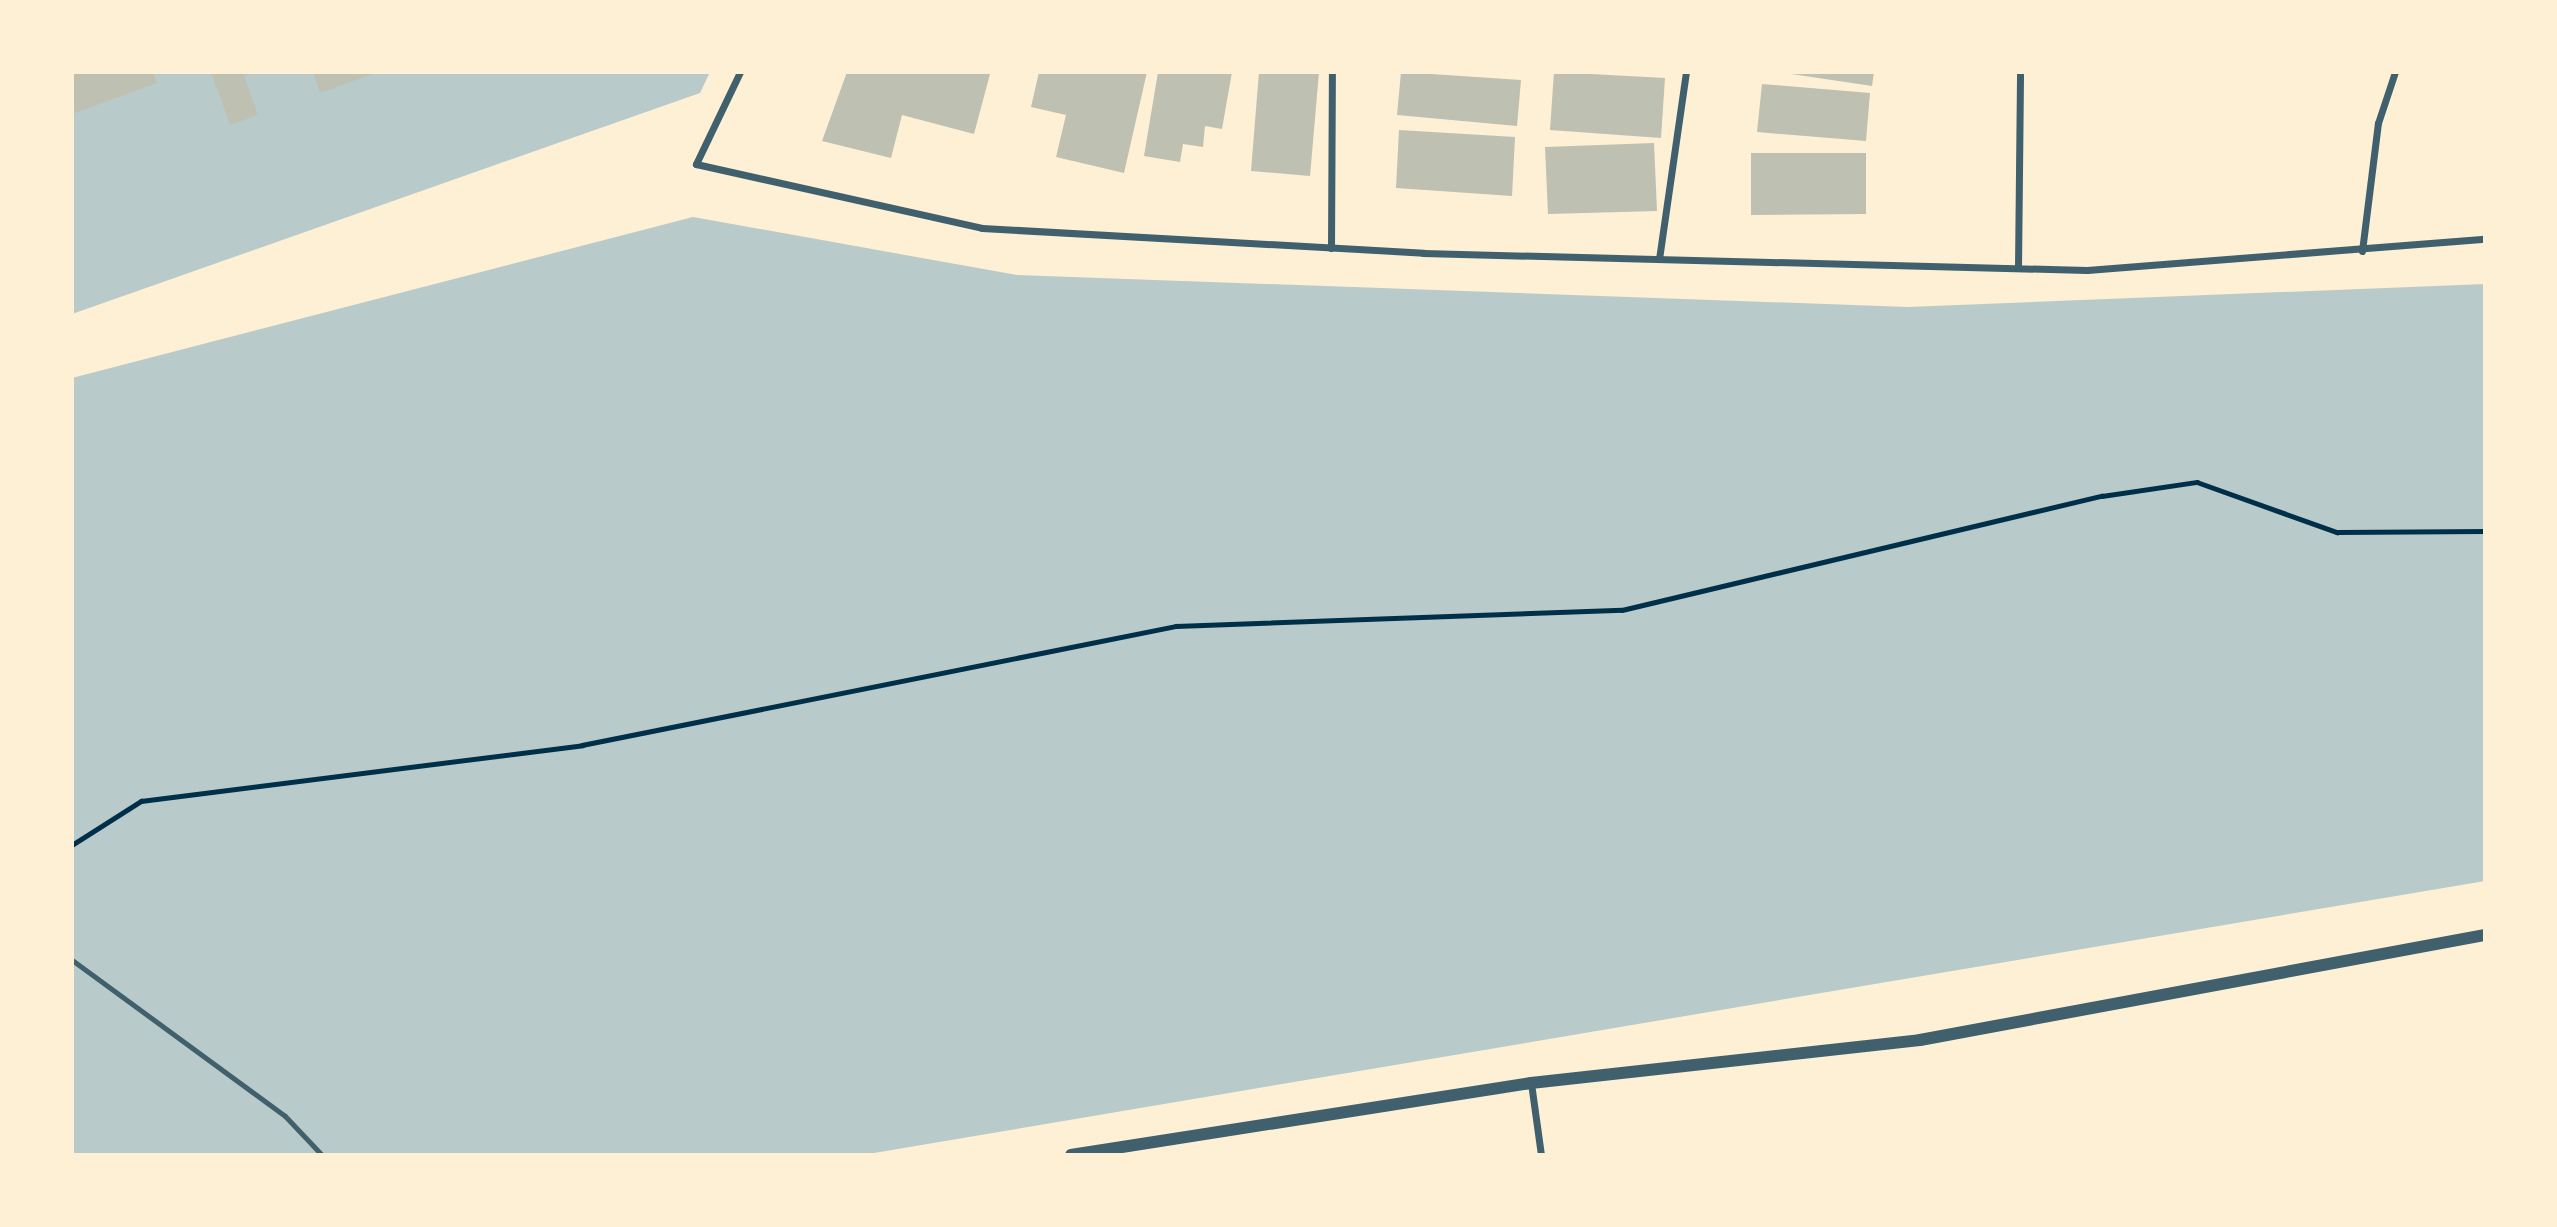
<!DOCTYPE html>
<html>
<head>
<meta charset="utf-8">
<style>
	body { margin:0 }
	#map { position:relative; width:2557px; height:1227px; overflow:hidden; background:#fdf0d5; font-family:Cabin,sans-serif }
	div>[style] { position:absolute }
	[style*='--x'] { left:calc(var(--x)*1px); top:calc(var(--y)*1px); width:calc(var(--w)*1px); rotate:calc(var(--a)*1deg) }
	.green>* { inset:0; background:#b9caca }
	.building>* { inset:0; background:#bec0b2 }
	.path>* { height:4.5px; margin:-2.25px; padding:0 2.25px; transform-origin:2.25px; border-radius:2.25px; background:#003049 }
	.service>* { height:5px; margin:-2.5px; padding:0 2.5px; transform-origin:2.5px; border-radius:2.5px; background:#3f606c }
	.minor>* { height:7px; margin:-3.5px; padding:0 3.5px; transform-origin:3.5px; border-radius:3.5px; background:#3f606c }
	.tertiary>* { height:12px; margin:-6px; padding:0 6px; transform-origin:6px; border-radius:6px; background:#3f606c }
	span { translate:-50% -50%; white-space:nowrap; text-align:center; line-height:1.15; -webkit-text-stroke:7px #fdf0d5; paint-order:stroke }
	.frame { position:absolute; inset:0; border:74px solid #fdf0d5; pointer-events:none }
</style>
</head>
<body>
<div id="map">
	<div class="green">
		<div style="clip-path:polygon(72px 72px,710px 72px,700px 93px,72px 314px)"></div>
		<div style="clip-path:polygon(693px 217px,1017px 275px,1908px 307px,2485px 284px,2485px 881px,862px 1155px,72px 1155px,72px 378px)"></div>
	</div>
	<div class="building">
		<div style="clip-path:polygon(72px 72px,153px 72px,157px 83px,72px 114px)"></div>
		<div style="clip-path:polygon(211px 72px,254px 72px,244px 76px,258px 115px,230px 125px)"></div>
		<div style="clip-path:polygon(313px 72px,378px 72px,320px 93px)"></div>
		<div style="clip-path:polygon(847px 72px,980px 72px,990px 74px,974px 134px,902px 115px,891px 158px,822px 141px)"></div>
		<div style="clip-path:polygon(1039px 72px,1147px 72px,1124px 173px,1056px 157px,1066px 115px,1031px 107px)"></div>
		<div style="clip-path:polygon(1158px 72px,1232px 72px,1222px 129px,1205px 126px,1203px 147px,1183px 144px,1180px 162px,1144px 156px)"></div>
		<div style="clip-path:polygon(1259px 72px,1319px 72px,1310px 176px,1251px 171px)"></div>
		<div style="clip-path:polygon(1401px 72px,1521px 80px,1517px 126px,1397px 115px)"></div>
		<div style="clip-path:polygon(1554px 72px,1665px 78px,1661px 138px,1550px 130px)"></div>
		<div style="clip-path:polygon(1778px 72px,1874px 72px,1872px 86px)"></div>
		<div style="clip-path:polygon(1762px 84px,1870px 93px,1866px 141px,1757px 132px)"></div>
		<div style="clip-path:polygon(1399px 130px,1515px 137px,1512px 196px,1396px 188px)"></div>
		<div style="clip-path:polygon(1654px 143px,1657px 211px,1548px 214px,1545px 147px)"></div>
		<div style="clip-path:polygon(1751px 153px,1866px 153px,1866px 214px,1751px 215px)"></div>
	</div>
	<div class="path">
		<div style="--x:72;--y:845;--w:82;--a:-32.5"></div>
		<div style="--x:141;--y:801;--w:445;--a:-7.2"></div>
		<div style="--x:582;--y:745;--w:606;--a:-11.33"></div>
		<div style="--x:1176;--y:626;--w:446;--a:-2.1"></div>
		<div style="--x:1622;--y:610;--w:493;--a:-13.4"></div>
		<div style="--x:2102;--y:496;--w:96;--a:-8.4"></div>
		<div style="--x:2197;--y:482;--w:149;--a:19.7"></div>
		<div style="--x:2337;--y:532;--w:148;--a:-0.4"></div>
	</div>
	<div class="service">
		<div style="--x:72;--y:960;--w:264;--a:36.2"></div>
		<div style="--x:285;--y:1116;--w:54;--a:46.5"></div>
	</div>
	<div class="minor">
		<div style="--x:740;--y:72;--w:102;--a:115.6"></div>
		<div style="--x:696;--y:164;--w:293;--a:12.6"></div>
		<div style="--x:982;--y:228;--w:442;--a:3.2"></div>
		<div style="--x:1423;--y:253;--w:664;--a:1.47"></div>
		<div style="--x:2087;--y:270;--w:399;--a:-4.5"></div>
		<div style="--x:1331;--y:248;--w:176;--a:-89.7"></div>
		<div style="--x:2362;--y:251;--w:129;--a:-82.9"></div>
		<div style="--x:2378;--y:123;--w:54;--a:-71.6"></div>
		<div style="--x:1659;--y:259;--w:189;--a:-81.8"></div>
		<div style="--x:2018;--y:268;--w:196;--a:-89.4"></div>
		<div style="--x:1531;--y:1083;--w:73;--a:82.1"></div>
	</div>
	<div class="tertiary">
		<div style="--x:1071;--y:1155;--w:466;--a:-8.9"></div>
		<div style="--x:1531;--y:1083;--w:391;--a:-6.3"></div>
		<div style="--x:1920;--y:1040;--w:575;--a:-10.53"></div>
	</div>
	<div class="frame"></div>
</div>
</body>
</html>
